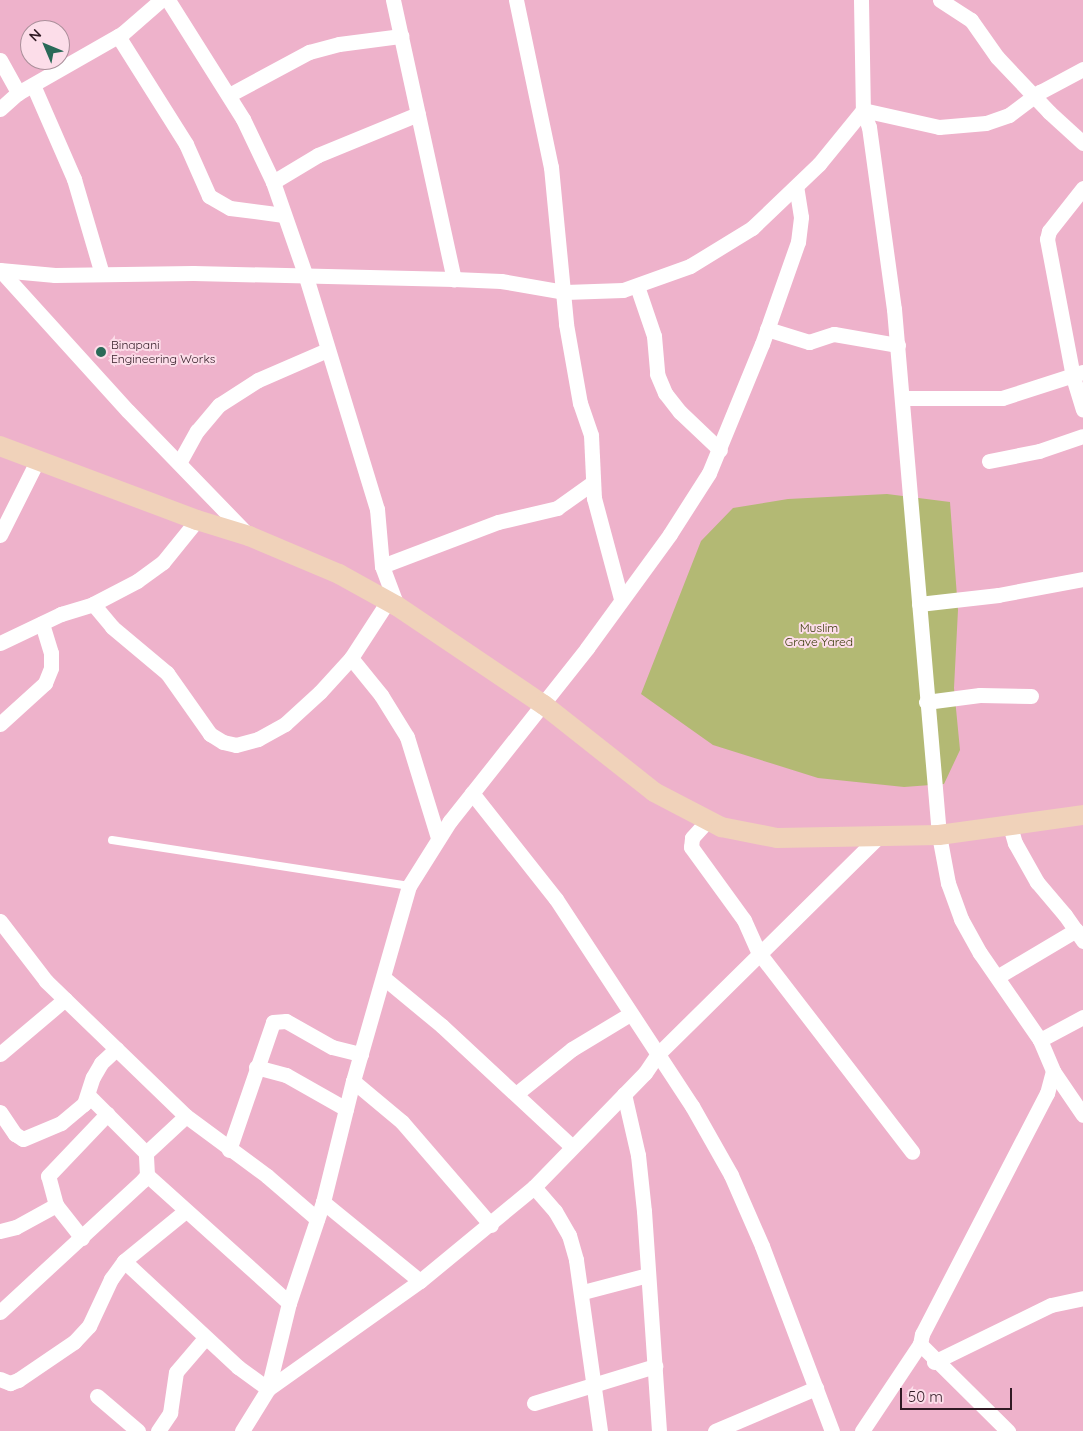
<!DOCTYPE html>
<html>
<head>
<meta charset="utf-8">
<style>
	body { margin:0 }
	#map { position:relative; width:1083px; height:1431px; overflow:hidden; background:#eeb2cb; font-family:Quicksand,sans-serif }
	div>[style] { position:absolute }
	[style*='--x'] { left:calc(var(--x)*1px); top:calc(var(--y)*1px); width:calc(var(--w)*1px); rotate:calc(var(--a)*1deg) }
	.green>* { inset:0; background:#b3b974 }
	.lane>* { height:8px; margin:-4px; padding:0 4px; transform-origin:4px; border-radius:4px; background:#fff }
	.street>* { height:15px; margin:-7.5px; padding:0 7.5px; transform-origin:7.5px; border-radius:7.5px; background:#fff }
	.secondary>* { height:20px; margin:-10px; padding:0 10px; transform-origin:10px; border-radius:10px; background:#f0d2ba }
	.dots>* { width:14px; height:14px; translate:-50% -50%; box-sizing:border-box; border:2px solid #fcdde9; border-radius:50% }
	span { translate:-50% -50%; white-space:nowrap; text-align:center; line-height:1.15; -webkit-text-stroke:4px #fcdde9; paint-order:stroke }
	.poi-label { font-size:12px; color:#301a24 }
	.left { translate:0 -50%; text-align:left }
	.park-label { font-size:12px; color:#393b08 }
	.north { position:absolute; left:20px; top:20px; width:50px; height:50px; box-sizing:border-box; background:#fcdde9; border:1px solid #aa8f9a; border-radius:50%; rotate:315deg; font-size:14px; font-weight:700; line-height:20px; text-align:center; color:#301a24 }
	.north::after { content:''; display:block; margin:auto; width:18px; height:22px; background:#296a58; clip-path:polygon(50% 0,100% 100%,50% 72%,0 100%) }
	.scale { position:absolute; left:900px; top:1388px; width:112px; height:22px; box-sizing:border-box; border:2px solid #301a24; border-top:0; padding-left:6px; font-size:15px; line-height:18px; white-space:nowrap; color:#301a24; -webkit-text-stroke:4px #fcdde9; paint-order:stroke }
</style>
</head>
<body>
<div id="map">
	<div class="green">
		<div style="clip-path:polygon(887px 494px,950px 502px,958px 610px,954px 688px,960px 750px,944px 784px,904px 787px,818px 778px,713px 745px,641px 694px,701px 541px,733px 508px,788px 499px)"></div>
	</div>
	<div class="lane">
		<div style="--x:112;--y:840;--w:301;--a:8.8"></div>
	</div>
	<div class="street">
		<div style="--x:168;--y:0;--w:141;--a:57.8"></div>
		<div style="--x:243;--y:119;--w:70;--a:64.5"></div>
		<div style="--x:273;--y:182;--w:101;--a:70.8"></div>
		<div style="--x:306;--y:277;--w:243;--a:73"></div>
		<div style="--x:377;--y:509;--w:57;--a:85"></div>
		<div style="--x:393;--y:0;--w:286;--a:77.7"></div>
		<div style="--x:516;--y:0;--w:171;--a:78.2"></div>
		<div style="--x:551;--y:167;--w:158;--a:84.5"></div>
		<div style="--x:566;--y:324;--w:80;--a:80"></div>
		<div style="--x:580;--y:403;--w:34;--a:71"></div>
		<div style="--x:591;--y:435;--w:63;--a:87.3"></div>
		<div style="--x:594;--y:498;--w:105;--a:75"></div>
		<div style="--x:861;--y:0;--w:110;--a:89"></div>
		<div style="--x:863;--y:110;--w:18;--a:71"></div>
		<div style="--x:869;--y:127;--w:184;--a:82.2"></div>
		<div style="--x:894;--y:309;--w:528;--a:85.11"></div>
		<div style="--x:939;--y:835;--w:49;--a:79.4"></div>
		<div style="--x:948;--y:883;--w:38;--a:70"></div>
		<div style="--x:961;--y:919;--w:39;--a:61"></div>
		<div style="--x:980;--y:953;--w:106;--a:55.4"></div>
		<div style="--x:1040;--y:1040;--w:34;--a:67"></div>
		<div style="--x:1053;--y:1071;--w:23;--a:105"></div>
		<div style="--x:1047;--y:1093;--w:271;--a:117.4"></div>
		<div style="--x:922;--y:1334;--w:10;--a:101"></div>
		<div style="--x:920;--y:1344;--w:124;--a:44.7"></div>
		<div style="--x:940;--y:0;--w:37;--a:33"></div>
		<div style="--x:971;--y:20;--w:45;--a:54.9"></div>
		<div style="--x:997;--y:57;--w:76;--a:46.6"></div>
		<div style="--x:1049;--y:112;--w:46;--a:42.4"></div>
		<div style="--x:118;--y:36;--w:128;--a:57.8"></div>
		<div style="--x:186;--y:144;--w:57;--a:66.1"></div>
		<div style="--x:209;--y:196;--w:24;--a:30"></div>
		<div style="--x:230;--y:208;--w:54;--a:7.4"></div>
		<div style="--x:0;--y:60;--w:38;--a:61"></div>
		<div style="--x:33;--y:85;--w:103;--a:66.4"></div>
		<div style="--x:74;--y:179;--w:99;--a:73.6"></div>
		<div style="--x:229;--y:95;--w:91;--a:-28.3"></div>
		<div style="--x:309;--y:52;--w:31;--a:-15"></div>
		<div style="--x:339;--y:44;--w:63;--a:-7.4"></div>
		<div style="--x:0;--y:109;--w:24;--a:-42"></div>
		<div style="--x:18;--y:93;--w:121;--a:-29.7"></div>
		<div style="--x:123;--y:33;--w:50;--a:-41"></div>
		<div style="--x:273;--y:182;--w:52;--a:-31"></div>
		<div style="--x:318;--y:155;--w:108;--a:-22.3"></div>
		<div style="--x:1083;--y:188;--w:55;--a:128.3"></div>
		<div style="--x:1049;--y:231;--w:8;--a:104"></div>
		<div style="--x:1047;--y:239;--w:140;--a:79.3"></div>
		<div style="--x:1073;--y:377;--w:34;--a:73"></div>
		<div style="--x:0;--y:270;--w:55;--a:5.2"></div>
		<div style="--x:55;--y:275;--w:138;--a:-0.8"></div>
		<div style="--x:193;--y:273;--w:261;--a:1.3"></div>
		<div style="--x:454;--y:279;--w:47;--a:2.4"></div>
		<div style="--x:501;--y:281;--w:65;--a:9.8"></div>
		<div style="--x:565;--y:292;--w:58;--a:-2"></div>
		<div style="--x:623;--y:290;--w:71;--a:-19.7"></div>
		<div style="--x:690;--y:266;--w:73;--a:-31.5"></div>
		<div style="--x:752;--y:228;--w:93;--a:-43.7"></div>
		<div style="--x:819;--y:164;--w:70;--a:-50.8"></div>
		<div style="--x:863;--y:110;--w:78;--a:12.6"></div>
		<div style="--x:939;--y:127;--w:47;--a:-4.9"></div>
		<div style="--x:986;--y:123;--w:24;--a:-19"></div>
		<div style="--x:1009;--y:115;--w:39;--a:-37"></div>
		<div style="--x:1040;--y:92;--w:49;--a:-28.1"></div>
		<div style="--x:0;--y:270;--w:190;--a:47.8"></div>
		<div style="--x:128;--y:411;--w:173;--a:45.9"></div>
		<div style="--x:637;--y:286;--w:53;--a:71.2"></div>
		<div style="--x:654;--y:336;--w:38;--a:85"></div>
		<div style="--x:657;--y:374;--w:21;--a:67"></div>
		<div style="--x:665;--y:393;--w:24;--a:52"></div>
		<div style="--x:680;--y:412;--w:55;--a:43.5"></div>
		<div style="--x:767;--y:329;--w:44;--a:17.2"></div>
		<div style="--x:809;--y:342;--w:26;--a:-18"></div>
		<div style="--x:834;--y:334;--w:65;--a:9.8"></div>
		<div style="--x:903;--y:398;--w:99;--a:0"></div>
		<div style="--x:1002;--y:398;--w:85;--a:-17.8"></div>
		<div style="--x:989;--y:461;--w:51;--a:-11.3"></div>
		<div style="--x:1039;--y:451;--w:46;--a:-18.8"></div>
		<div style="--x:179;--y:463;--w:37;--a:-61"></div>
		<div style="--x:197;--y:431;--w:34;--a:-50"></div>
		<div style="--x:219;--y:405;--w:46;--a:-32.7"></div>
		<div style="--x:258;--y:380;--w:75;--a:-23.5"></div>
		<div style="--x:0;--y:535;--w:83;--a:-63.4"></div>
		<div style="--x:93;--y:604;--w:30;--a:50"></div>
		<div style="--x:112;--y:627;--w:72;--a:39.9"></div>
		<div style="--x:167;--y:673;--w:75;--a:54.8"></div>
		<div style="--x:210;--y:734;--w:15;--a:32"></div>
		<div style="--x:223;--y:742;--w:13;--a:13"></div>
		<div style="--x:236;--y:745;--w:23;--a:-15"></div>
		<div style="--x:258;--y:739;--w:31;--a:-29"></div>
		<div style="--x:285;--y:724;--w:47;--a:-42.4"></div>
		<div style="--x:320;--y:692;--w:46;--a:-47.6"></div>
		<div style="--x:351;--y:658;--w:68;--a:-57"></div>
		<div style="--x:919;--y:604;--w:80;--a:-6.5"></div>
		<div style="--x:998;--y:595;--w:86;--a:-10.7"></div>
		<div style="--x:397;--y:606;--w:43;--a:-110.6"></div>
		<div style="--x:382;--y:566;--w:124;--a:-20.8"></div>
		<div style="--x:498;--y:522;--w:61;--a:-13.3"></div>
		<div style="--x:557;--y:508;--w:43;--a:-35.5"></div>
		<div style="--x:0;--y:643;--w:68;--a:-25.4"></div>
		<div style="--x:61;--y:614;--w:34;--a:-17"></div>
		<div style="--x:93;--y:604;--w:50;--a:-27.6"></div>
		<div style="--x:137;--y:581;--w:32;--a:-36"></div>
		<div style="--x:163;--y:562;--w:54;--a:-51"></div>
		<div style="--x:351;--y:658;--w:48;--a:51"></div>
		<div style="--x:381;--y:695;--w:49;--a:58.2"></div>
		<div style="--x:407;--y:737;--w:106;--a:72.9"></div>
		<div style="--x:926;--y:702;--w:54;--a:-7.4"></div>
		<div style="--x:980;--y:695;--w:51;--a:1.1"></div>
		<div style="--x:0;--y:724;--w:61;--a:-42.3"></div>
		<div style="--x:45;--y:683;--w:16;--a:-68"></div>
		<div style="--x:51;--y:668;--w:15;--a:-90"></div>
		<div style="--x:51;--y:653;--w:31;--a:-107"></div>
		<div style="--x:472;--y:793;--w:135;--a:51.6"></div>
		<div style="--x:556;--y:899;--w:248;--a:56.7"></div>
		<div style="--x:692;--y:1106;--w:79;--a:60.5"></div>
		<div style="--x:731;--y:1175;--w:77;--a:66.4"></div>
		<div style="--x:762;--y:1246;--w:198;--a:69.3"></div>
		<div style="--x:708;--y:820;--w:24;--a:132"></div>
		<div style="--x:692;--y:838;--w:9;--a:96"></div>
		<div style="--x:691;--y:847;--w:90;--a:54"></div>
		<div style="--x:744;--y:920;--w:36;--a:66"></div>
		<div style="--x:759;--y:953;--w:251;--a:52.4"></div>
		<div style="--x:1010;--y:826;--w:18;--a:74"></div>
		<div style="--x:1015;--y:843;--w:45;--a:60.6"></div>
		<div style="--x:1037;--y:882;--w:43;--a:49.7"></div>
		<div style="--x:1065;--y:915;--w:32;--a:55"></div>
		<div style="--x:0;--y:921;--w:76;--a:52.5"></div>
		<div style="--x:46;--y:981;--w:194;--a:44"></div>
		<div style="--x:186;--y:1116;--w:101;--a:36.5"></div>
		<div style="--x:267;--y:1176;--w:66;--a:40.7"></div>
		<div style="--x:997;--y:977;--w:92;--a:-30.7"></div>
		<div style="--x:384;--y:978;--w:75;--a:39.6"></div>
		<div style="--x:442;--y:1026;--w:176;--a:42.9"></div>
		<div style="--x:1040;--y:1040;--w:49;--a:-28.1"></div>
		<div style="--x:0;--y:1054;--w:85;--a:-40.2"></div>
		<div style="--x:256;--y:1067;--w:31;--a:15"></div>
		<div style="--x:286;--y:1075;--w:69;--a:29.5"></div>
		<div style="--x:1053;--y:1071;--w:53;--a:55.7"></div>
		<div style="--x:353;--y:1081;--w:64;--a:39.9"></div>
		<div style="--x:402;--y:1122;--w:136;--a:49.2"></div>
		<div style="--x:516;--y:1094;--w:72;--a:-38.8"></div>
		<div style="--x:572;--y:1049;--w:68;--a:-31.1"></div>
		<div style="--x:624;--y:1094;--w:63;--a:77.1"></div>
		<div style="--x:638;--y:1155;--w:56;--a:83.9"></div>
		<div style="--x:644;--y:1211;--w:221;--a:86.1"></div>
		<div style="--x:88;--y:1095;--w:82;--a:45"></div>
		<div style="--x:0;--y:1112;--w:27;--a:56"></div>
		<div style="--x:15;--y:1134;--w:9;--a:32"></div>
		<div style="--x:23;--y:1139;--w:41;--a:-22.8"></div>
		<div style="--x:61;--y:1123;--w:30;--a:-40"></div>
		<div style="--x:84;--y:1104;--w:28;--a:-72"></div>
		<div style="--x:93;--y:1077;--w:16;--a:-60"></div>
		<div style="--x:101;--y:1063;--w:21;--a:-43"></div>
		<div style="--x:229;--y:1150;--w:135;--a:-71"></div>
		<div style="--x:273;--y:1022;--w:13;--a:-4"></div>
		<div style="--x:286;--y:1021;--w:53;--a:29.5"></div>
		<div style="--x:332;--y:1047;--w:30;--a:14"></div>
		<div style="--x:147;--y:1175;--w:191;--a:42"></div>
		<div style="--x:534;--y:1187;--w:32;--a:49"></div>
		<div style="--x:555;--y:1211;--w:28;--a:60"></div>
		<div style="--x:569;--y:1235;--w:26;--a:74"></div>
		<div style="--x:576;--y:1260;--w:173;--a:82"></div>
		<div style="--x:323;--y:1202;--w:125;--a:39.2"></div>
		<div style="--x:56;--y:1205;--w:30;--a:-105"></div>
		<div style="--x:48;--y:1176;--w:86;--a:-46.4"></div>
		<div style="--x:0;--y:1231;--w:16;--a:-14"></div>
		<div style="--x:16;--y:1227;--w:46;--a:-28.8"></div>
		<div style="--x:56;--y:1205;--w:42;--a:51.8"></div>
		<div style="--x:124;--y:1261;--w:156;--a:42.9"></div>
		<div style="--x:238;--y:1367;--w:37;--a:36"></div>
		<div style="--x:268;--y:1389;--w:186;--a:-35.4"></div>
		<div style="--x:420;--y:1281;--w:148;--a:-39.5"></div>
		<div style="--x:534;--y:1187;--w:159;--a:-45.8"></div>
		<div style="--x:645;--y:1073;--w:22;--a:-56"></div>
		<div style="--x:657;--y:1055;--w:310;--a:-44.6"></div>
		<div style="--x:583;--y:1292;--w:67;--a:-14.7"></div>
		<div style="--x:0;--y:1312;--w:195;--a:-42.7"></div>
		<div style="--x:143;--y:1180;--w:6;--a:-51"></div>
		<div style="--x:147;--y:1175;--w:22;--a:-93"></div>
		<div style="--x:146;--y:1153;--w:54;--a:-42.8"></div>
		<div style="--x:934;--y:1362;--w:130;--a:-26"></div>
		<div style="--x:1051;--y:1305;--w:33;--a:-12"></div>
		<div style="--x:0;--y:1379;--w:11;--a:22"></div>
		<div style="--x:10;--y:1383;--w:9;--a:-21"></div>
		<div style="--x:18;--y:1380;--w:68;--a:-34.2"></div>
		<div style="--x:74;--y:1342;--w:22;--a:-47"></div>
		<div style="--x:89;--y:1326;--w:52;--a:-64.9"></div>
		<div style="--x:111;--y:1279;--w:22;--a:-54"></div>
		<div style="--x:124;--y:1261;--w:77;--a:-39.2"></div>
		<div style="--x:97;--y:1396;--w:54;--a:40.5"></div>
		<div style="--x:534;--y:1403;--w:127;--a:-17"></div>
		<div style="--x:158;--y:1431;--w:22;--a:-56"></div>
		<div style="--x:170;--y:1413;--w:41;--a:-81.7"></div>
		<div style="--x:176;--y:1372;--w:45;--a:-49.5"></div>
		<div style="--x:242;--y:1431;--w:49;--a:-58.2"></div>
		<div style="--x:268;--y:1389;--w:89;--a:-76.3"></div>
		<div style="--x:289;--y:1303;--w:107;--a:-71.4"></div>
		<div style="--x:323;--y:1202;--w:125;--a:-76.1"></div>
		<div style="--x:353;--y:1081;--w:203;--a:-74"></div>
		<div style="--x:409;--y:886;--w:77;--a:-57.8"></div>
		<div style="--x:450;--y:821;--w:221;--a:-51.6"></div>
		<div style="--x:587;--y:648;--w:141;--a:-53.9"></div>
		<div style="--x:670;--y:534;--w:72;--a:-57.4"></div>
		<div style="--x:709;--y:473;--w:139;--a:-67.7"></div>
		<div style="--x:762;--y:344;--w:108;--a:-70.6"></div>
		<div style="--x:798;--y:242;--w:25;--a:-83"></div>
		<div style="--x:801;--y:217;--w:30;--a:-99"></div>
		<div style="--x:715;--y:1431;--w:110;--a:-23.1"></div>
		<div style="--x:862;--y:1431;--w:105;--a:-56.3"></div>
	</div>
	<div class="secondary">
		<div style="--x:0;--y:446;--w:210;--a:20.6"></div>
		<div style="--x:197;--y:520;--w:54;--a:17.1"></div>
		<div style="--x:249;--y:536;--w:98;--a:22.9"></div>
		<div style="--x:339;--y:574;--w:66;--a:28.9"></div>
		<div style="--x:397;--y:606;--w:177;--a:34"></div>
		<div style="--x:544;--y:705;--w:140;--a:38.3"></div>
		<div style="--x:654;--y:792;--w:76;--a:27.6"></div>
		<div style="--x:721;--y:827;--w:57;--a:11.1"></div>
		<div style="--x:777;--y:838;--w:162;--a:-1.1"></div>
		<div style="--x:939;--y:835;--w:145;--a:-7.9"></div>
	</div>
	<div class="dots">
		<div style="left:101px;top:352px;background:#296a58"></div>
	</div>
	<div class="poi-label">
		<span class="left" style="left:111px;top:352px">Binapani<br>Engineering Works</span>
	</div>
	<div class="park-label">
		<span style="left:819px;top:635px">Muslim<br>Grave Yared</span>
	</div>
	<div class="north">N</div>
	<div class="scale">50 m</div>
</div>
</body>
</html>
